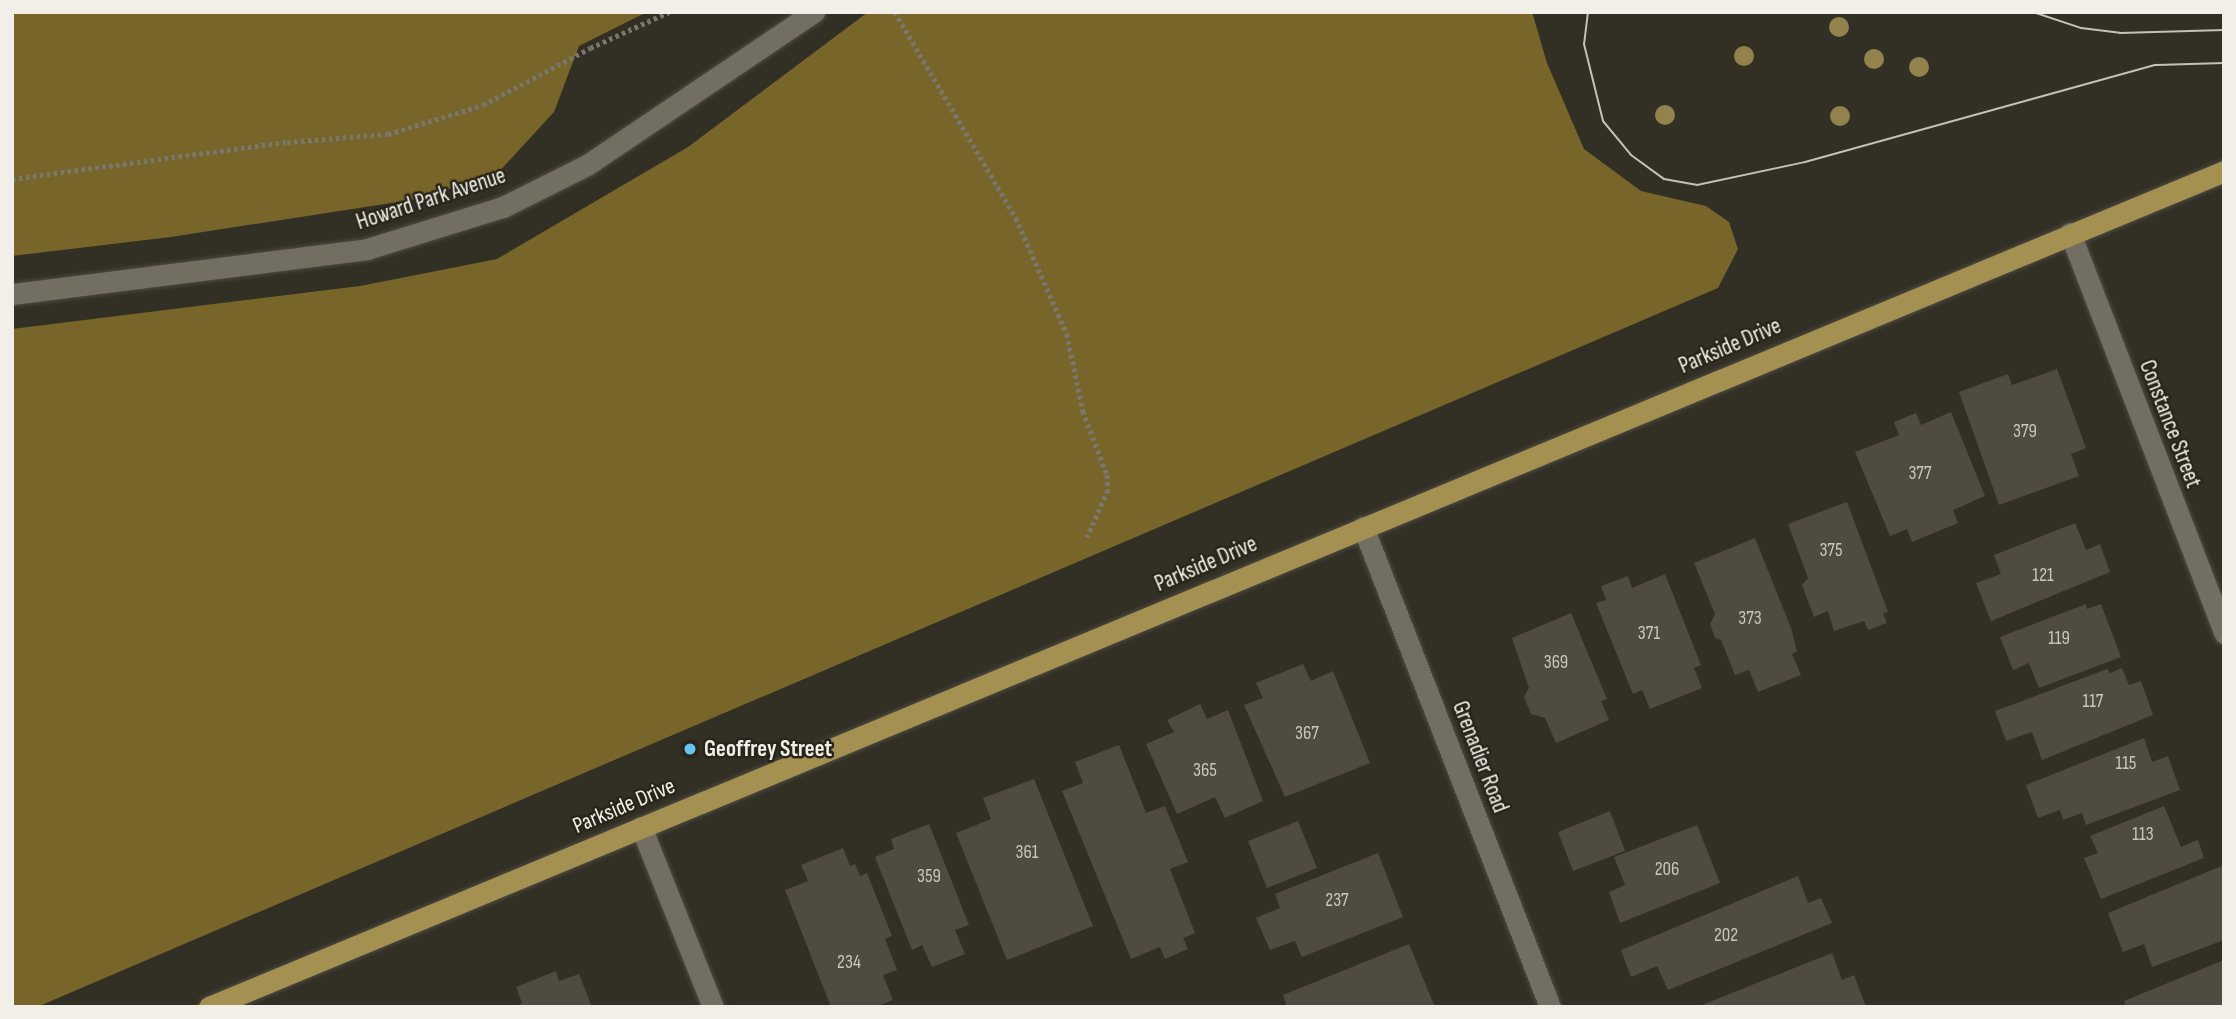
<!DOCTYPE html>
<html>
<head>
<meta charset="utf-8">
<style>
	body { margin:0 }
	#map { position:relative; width:2236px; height:1019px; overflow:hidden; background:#322f24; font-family:"Sofia Sans Condensed",sans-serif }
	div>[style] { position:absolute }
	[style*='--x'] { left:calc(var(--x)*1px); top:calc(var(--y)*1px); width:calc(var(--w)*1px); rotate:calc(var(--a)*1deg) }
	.forest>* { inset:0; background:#77652a }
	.building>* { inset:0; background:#4f4b40 }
	.path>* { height:4.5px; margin-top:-2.25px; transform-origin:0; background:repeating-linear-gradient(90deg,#7a776e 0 3.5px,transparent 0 7px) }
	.roads { filter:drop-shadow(0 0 2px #4e4b42) drop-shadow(0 0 2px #4e4b42) }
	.minor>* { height:21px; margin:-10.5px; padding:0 10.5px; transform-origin:10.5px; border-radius:10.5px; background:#726e62 }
	.major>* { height:21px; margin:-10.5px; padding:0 10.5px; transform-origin:10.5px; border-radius:10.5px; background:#a49151 }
	.tram>* { height:2px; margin:-1px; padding:0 1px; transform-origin:1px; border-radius:1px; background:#c4c1ba }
	.trees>* { width:20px; height:20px; margin:-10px; border-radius:50%; background:#92824d }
	.dots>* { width:19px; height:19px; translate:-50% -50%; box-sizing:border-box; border:4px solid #28251a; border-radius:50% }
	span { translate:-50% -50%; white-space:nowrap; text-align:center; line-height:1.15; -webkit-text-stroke:5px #28251a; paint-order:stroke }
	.number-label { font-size:19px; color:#c8c6be }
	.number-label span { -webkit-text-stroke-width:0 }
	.street-label { font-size:23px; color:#f1efe8 }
	.poi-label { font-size:23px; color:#f1efe8; font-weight:700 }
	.left { translate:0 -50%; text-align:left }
	.frame { position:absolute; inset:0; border:14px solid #f1efe8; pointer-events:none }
</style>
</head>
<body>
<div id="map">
	<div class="forest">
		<div style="clip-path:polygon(12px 12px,647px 12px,579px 46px,554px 112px,497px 174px,417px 199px,171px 237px,12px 256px)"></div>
		<div style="clip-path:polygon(868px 12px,1532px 12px,1547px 63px,1584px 149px,1641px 191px,1706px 206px,1729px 222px,1738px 249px,1718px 288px,37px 1007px,12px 1007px,12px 329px,360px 286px,497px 259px,688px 147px)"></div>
	</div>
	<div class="building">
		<div style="clip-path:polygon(2057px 369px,2086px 448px,2071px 454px,2079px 476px,1999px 505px,1959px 392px,2008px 374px,2012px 385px)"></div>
		<div style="clip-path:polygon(1951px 412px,1985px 496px,1953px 510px,1958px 523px,1912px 542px,1907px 529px,1890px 536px,1855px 452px,1899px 435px,1894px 422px,1916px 413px,1921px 425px)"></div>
		<div style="clip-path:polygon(1847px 502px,1888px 612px,1883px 613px,1887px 623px,1868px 630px,1864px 621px,1834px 631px,1828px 611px,1814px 617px,1802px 585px,1808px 578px,1788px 524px)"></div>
		<div style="clip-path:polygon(2075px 523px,2086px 550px,2100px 544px,2110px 572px,1991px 621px,1976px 583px,2001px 574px,1994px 555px)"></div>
		<div style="clip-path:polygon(1755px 538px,1791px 628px,1797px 651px,1792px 654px,1801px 675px,1758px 692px,1749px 670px,1735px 675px,1721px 640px,1715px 638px,1710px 624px,1715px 614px,1694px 563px)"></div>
		<div style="clip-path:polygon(1665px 574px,1701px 665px,1694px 668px,1702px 688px,1650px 709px,1642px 690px,1633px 694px,1596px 603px,1606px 600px,1601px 586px,1628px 576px,1632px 588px)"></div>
		<div style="clip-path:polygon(2086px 604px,2087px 609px,2101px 604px,2121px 657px,2039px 688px,2029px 663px,2013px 670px,2000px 637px)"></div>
		<div style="clip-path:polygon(1571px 613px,1607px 699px,1601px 701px,1609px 720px,1556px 743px,1545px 718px,1531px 714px,1524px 697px,1529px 688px,1512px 638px)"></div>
		<div style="clip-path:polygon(1303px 664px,1311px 681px,1333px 671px,1370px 763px,1285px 797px,1244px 705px,1263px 698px,1256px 683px)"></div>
		<div style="clip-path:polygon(2122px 668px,2129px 685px,2141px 681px,2153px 715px,2042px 760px,2032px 732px,2006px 741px,1995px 711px,2107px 669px,2110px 673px)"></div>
		<div style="clip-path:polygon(1200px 704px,1207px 719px,1228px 710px,1263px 801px,1225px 818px,1215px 797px,1177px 814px,1146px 744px,1174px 732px,1167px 720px)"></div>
		<div style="clip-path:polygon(2144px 738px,2152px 762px,2168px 756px,2180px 790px,2086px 825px,2082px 813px,2063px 820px,2060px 810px,2038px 818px,2026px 785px)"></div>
		<div style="clip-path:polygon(1119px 745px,1146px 813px,1165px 806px,1188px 862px,1170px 869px,1195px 933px,1183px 938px,1188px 949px,1165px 959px,1160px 947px,1131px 959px,1062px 791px,1083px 783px,1075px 762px)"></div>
		<div style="clip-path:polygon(1034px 779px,1093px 926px,1007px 960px,956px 833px,991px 819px,983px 798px)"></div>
		<div style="clip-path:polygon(2164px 806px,2181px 847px,2198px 840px,2204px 858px,2101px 899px,2084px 858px,2098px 853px,2090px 836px)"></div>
		<div style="clip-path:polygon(1610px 811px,1625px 851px,1573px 871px,1558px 832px)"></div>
		<div style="clip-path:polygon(1298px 821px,1317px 868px,1267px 888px,1248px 841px)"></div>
		<div style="clip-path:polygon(929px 824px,969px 925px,955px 930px,965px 954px,932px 967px,922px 945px,912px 950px,875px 857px,894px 849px,891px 839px)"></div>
		<div style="clip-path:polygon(1697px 825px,1720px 883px,1620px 923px,1609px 892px,1625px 885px,1614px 857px)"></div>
		<div style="clip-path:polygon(843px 848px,850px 866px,855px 864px,860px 876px,867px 873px,892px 936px,885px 939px,897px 970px,883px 975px,893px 1000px,876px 1007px,831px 1007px,785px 890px,808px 881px,801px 865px)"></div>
		<div style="clip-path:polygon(1378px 853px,1403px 917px,1302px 957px,1295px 941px,1270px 950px,1256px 918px,1280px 908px,1275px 894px)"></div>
		<div style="clip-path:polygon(2224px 865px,2224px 940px,2152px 967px,2144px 944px,2123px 952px,2108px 913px)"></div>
		<div style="clip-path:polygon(1798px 876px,1808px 903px,1821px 898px,1832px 923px,1668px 990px,1657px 966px,1631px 977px,1621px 950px)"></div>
		<div style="clip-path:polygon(1409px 944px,1434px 1005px,1287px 1007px,1283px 995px)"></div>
		<div style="clip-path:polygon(1832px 953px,1842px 980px,1854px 975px,1866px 1007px,1697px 1007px)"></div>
		<div style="clip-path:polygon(2224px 960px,2224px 1007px,2126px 1007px,2124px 1001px)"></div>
		<div style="clip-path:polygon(556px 971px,559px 981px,579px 974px,592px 1007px,516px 1007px,522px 1003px,516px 987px)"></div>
	</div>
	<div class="path">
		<div style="--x:895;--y:12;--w:239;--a:59.6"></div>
		<div style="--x:1016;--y:218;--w:127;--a:66.3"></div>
		<div style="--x:1067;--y:334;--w:79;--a:78.3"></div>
		<div style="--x:1083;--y:411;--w:68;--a:69.4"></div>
		<div style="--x:1107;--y:475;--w:15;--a:86"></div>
		<div style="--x:1108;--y:490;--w:52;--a:113.6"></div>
		<div style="--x:12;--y:179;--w:277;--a:-7.7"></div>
		<div style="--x:287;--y:142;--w:101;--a:-4.5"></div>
		<div style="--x:388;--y:134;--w:99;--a:-17"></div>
		<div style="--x:483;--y:105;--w:121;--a:-28"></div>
		<div style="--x:590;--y:48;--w:87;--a:-24.5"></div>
	</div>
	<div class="roads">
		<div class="minor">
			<div style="--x:2070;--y:233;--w:429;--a:68.9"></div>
			<div style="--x:12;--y:294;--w:358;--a:-7.2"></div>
			<div style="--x:367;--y:249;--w:142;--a:-17.2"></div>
			<div style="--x:503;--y:207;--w:94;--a:-26.6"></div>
			<div style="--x:587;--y:165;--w:274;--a:-34"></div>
			<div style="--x:1363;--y:527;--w:515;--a:68.71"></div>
			<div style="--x:641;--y:827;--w:194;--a:68.2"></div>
		</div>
		<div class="major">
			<div style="--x:209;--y:1007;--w:2182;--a:-22.53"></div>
		</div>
	</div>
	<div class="tram">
		<div style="--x:1588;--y:12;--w:32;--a:97"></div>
		<div style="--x:1584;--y:44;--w:79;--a:76.1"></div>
		<div style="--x:1603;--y:121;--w:44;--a:50.5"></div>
		<div style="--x:1631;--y:155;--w:41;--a:36"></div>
		<div style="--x:1664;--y:179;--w:34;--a:10"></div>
		<div style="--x:1697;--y:185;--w:110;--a:-12"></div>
		<div style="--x:1805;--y:162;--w:363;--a:-15.5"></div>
		<div style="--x:2155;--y:65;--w:69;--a:-1.7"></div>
		<div style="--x:2033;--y:12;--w:51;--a:18.4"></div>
		<div style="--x:2081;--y:28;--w:39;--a:7"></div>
		<div style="--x:2120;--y:33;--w:104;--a:-1.7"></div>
	</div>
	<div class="trees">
		<div style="left:1839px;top:27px"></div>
		<div style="left:1744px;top:56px"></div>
		<div style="left:1874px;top:59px"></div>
		<div style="left:1919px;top:67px"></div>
		<div style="left:1665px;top:115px"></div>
		<div style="left:1840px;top:116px"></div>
	</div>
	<div class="dots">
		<div style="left:690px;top:749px;background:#66c4ef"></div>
	</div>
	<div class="number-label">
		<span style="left:2025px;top:432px">379</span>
		<span style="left:1920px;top:474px">377</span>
		<span style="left:1831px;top:551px">375</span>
		<span style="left:2043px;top:576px">121</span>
		<span style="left:1750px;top:619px">373</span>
		<span style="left:1649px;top:634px">371</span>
		<span style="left:2059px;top:639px">119</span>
		<span style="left:1556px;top:663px">369</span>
		<span style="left:2093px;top:702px">117</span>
		<span style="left:1307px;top:734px">367</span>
		<span style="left:2126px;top:764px">115</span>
		<span style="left:1205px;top:771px">365</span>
		<span style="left:2143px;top:835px">113</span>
		<span style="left:1027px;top:853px">361</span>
		<span style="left:1667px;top:870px">206</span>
		<span style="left:929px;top:877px">359</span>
		<span style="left:1337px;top:901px">237</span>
		<span style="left:1726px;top:936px">202</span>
		<span style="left:849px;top:963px">234</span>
	</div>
	<div class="street-label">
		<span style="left:431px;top:199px;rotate:-18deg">Howard Park Avenue</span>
		<span style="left:1730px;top:346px;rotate:-23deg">Parkside Drive</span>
		<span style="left:2170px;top:424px;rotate:69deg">Constance Street</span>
		<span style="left:1206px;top:564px;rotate:-23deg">Parkside Drive</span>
		<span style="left:1480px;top:757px;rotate:69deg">Grenadier Road</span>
		<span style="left:624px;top:806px;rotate:-23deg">Parkside Drive</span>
	</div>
	<div class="poi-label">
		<span class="left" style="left:704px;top:749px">Geoffrey Street</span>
	</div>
	<div class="frame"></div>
</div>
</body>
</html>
